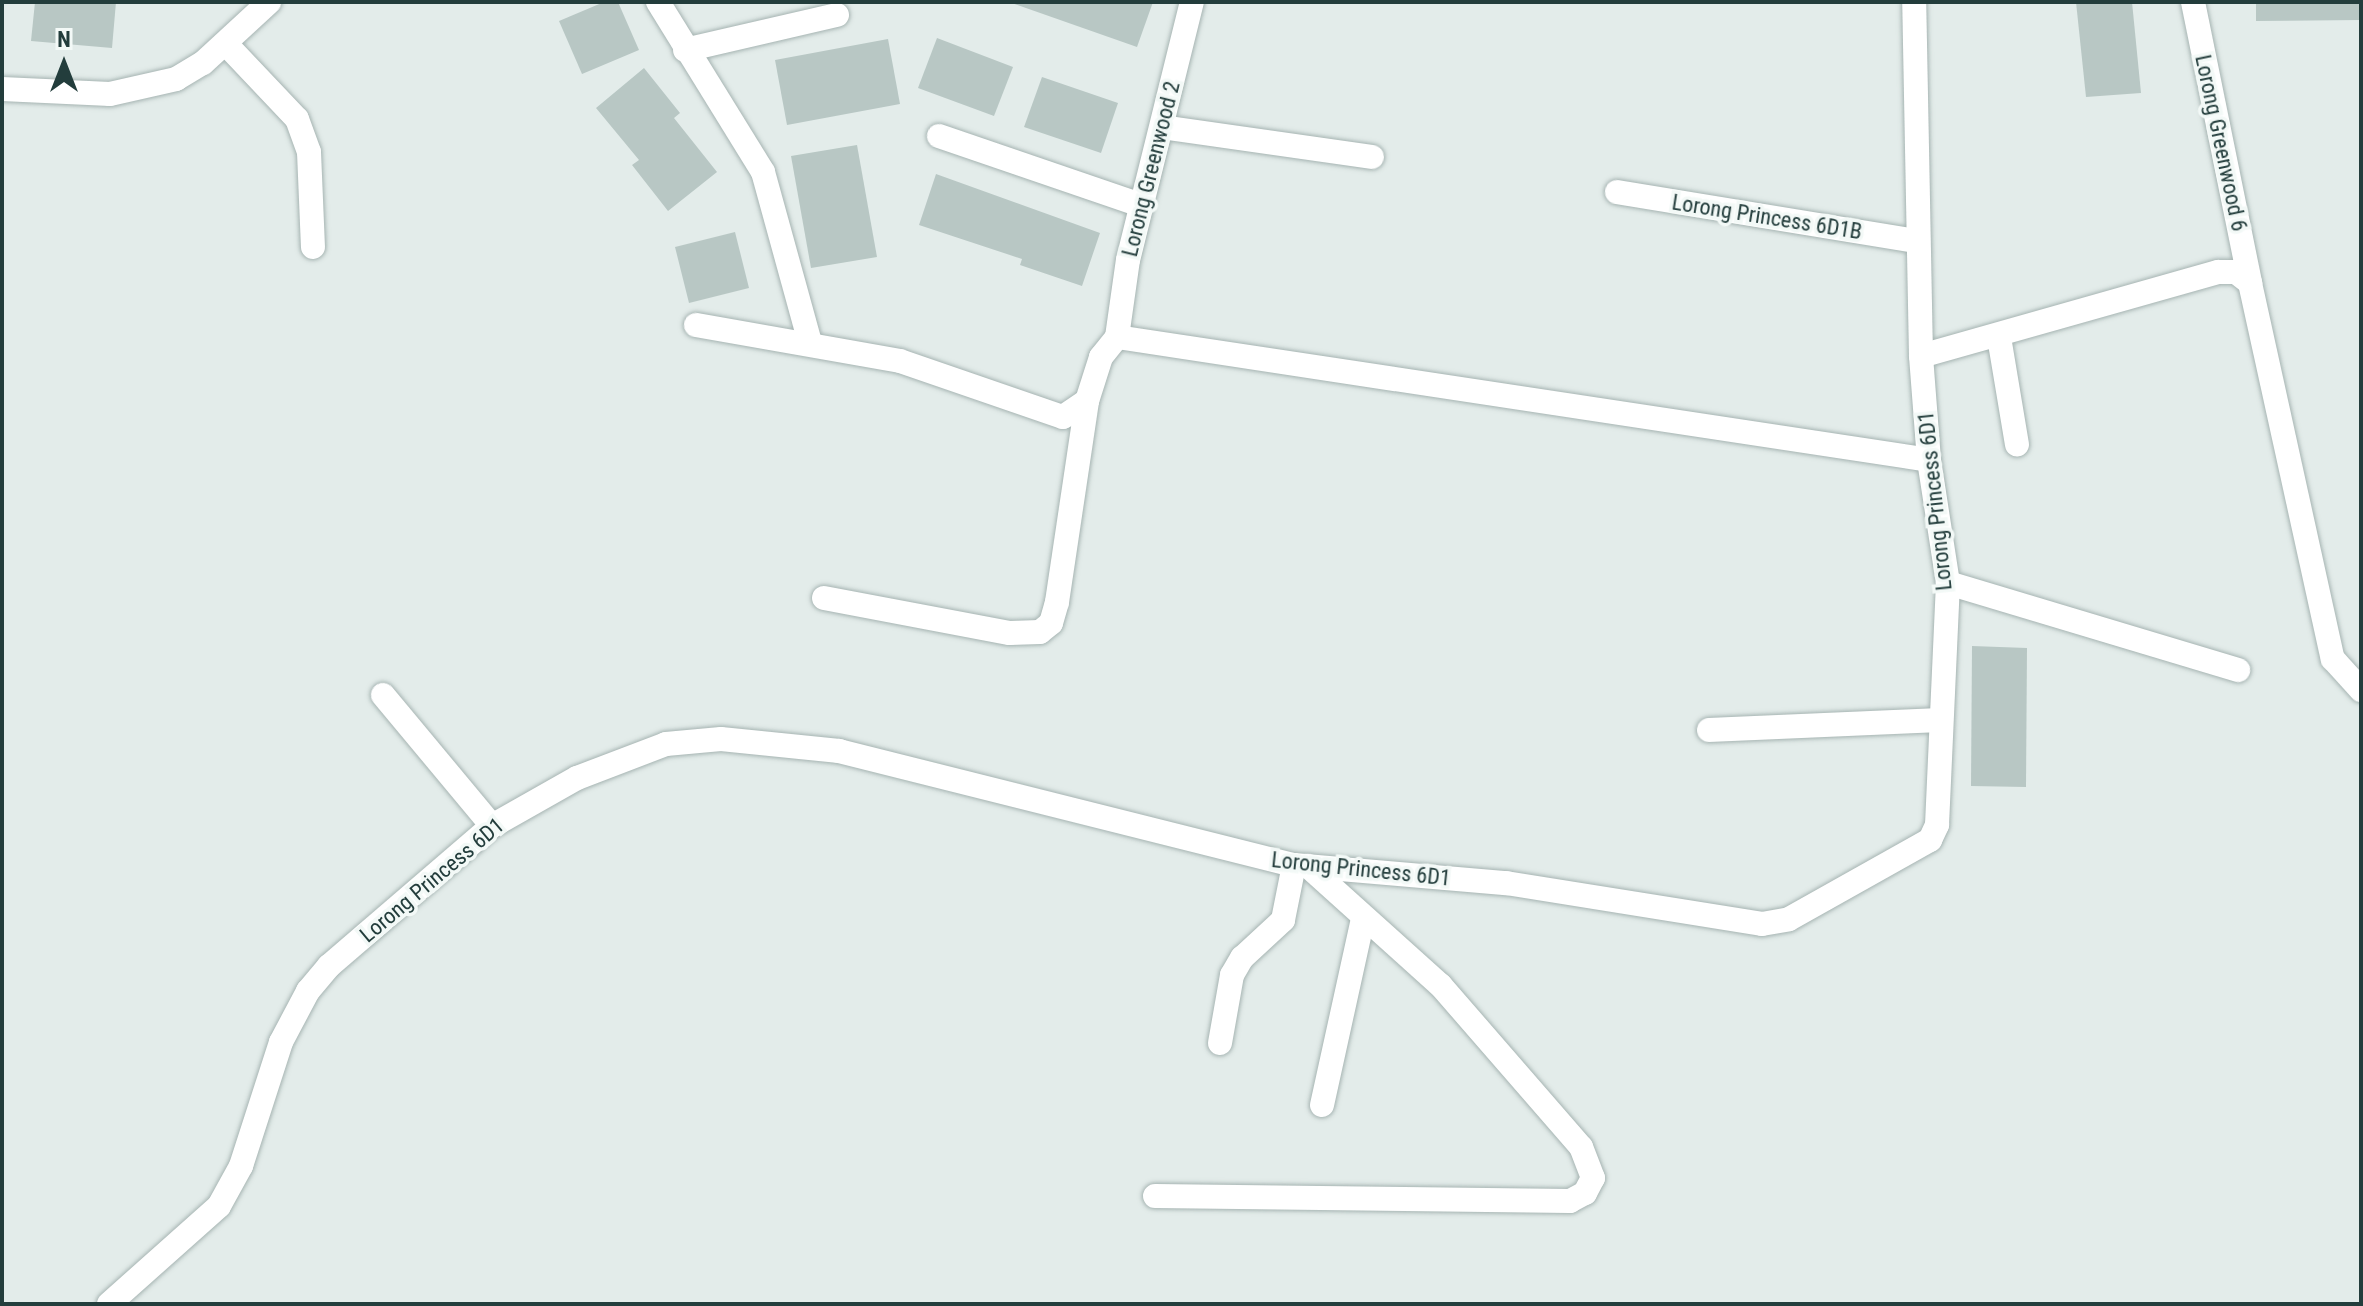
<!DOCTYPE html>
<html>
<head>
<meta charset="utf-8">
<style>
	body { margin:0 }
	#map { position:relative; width:2363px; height:1306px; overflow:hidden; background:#e3ecea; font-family:"Roboto Condensed",sans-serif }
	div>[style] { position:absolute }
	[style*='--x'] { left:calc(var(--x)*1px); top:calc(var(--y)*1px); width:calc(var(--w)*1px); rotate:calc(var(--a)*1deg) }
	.building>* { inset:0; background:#b8c7c4 }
	.roads { filter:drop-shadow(0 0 2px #a6b4b2) drop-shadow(0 0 2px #a6b4b2) }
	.minor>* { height:24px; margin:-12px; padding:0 12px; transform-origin:12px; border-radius:12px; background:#fff }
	span { translate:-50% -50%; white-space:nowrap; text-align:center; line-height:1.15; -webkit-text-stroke:7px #f3f9f7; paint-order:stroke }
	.street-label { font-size:22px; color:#233d3c }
	.frame { position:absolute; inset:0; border:4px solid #233d3c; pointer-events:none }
	.north { position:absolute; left:24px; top:24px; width:80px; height:80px; -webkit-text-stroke:6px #f3f9f7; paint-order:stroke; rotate:0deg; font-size:22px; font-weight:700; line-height:32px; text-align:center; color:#233d3c }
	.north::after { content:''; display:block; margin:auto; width:28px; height:36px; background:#233d3c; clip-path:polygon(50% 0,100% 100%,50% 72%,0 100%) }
</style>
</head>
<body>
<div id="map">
	<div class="building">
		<div style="clip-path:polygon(35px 2px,116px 2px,112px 48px,31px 41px)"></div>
		<div style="clip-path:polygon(604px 2px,618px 2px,639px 50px,582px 74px,559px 21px)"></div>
		<div style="clip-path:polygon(1009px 2px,1153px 2px,1137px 47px)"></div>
		<div style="clip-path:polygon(2076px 2px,2132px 2px,2141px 93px,2086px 97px)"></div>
		<div style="clip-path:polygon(2256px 2px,2361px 2px,2361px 20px,2256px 21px)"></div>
		<div style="clip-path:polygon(937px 38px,1013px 67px,994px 116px,918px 88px)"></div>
		<div style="clip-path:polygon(888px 39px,900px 104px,787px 125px,775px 60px)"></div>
		<div style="clip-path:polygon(644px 68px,680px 113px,674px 118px,717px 172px,668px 211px,632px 165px,639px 160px,596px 108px)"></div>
		<div style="clip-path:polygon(1042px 77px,1118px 103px,1101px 153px,1024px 127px)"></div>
		<div style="clip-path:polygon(857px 145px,877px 257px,811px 268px,791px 156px)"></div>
		<div style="clip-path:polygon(936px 174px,1100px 233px,1082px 286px,1020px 265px,1022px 259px,919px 225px)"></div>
		<div style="clip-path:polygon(735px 232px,749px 288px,689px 303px,675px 247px)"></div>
		<div style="clip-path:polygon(1972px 646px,2027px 648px,2026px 787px,1971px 786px)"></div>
	</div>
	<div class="roads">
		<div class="minor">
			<div style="--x:658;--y:2;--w:200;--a:58.3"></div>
			<div style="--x:763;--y:172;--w:177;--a:74.6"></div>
			<div style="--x:2193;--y:2;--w:287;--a:78.5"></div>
			<div style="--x:226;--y:44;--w:103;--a:46.6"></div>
			<div style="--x:297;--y:119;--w:35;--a:70"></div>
			<div style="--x:309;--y:152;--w:95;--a:87.6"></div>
			<div style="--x:685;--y:50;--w:156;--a:-13"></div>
			<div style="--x:2;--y:89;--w:108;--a:2.7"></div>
			<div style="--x:110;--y:94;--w:68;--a:-12.8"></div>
			<div style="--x:176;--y:79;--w:31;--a:-31"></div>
			<div style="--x:203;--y:63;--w:90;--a:-42.7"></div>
			<div style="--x:1162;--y:127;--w:212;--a:8.1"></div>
			<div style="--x:939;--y:136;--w:213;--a:18.9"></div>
			<div style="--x:1617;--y:192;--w:304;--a:9.3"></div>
			<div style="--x:696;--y:325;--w:207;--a:10"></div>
			<div style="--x:900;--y:361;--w:172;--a:19"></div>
			<div style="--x:1063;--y:417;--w:29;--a:-34"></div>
			<div style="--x:1087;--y:401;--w:46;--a:-72.3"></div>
			<div style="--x:1101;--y:357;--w:26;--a:-51"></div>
			<div style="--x:1117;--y:337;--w:821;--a:8.61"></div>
			<div style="--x:1117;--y:337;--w:78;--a:-81.9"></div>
			<div style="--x:1128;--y:260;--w:266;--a:-76.1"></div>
			<div style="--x:1999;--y:337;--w:109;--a:80.5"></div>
			<div style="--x:1921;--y:356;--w:309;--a:-15.8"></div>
			<div style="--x:2218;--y:272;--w:18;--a:0"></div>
			<div style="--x:2236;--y:272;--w:18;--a:38"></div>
			<div style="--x:2250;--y:283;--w:385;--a:77.6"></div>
			<div style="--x:2333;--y:659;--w:42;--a:47.9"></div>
			<div style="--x:1948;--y:583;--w:303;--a:16.7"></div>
			<div style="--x:824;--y:598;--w:189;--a:10.7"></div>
			<div style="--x:1010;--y:633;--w:30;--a:-2"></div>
			<div style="--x:1040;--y:632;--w:14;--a:-39"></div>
			<div style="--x:1051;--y:623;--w:22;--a:-74"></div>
			<div style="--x:1057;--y:602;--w:203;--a:-81.5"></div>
			<div style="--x:383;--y:695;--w:170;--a:50.2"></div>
			<div style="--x:1709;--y:730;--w:231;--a:-2.5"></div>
			<div style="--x:1220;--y:1043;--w:69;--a:-80"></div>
			<div style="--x:1232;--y:975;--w:20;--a:-60"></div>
			<div style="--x:1242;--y:958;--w:56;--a:-42.8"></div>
			<div style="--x:1283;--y:920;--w:56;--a:-78.7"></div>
			<div style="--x:1322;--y:1105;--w:191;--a:-77.6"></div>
			<div style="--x:1155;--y:1196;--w:415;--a:0.7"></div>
			<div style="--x:1570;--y:1201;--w:17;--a:-28"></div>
			<div style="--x:1585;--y:1193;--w:17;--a:-62"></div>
			<div style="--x:1593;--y:1178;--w:33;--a:-111"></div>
			<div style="--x:1581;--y:1147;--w:215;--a:-131"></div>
			<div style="--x:1440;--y:985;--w:178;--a:-138"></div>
			<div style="--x:109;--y:1304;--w:147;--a:-41.7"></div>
			<div style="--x:219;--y:1206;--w:46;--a:-61.2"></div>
			<div style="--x:241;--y:1166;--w:130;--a:-72.1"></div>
			<div style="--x:281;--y:1042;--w:58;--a:-62.1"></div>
			<div style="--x:308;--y:991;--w:33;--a:-50"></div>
			<div style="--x:329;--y:966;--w:215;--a:-40.7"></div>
			<div style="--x:492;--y:826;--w:98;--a:-29.5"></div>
			<div style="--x:577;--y:778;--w:95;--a:-20.9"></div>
			<div style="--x:666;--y:744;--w:55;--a:-5.2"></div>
			<div style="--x:721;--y:739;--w:119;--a:5.8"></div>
			<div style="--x:839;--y:751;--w:469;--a:14.1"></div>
			<div style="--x:1294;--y:865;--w:213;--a:4.9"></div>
			<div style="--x:1506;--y:883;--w:259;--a:9.1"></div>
			<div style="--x:1762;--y:924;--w:27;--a:-10"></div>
			<div style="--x:1789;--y:919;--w:162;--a:-29.3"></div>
			<div style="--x:1930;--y:840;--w:17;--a:-65"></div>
			<div style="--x:1937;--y:825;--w:242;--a:-87.4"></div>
			<div style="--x:1948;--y:583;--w:124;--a:-98.8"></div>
			<div style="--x:1929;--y:460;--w:104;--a:-94.4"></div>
			<div style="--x:1921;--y:356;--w:354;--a:-91.1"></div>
		</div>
	</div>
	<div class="street-label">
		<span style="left:2221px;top:143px;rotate:78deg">Lorong Greenwood 6</span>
		<span style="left:1151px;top:169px;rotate:-76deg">Lorong Greenwood 2</span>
		<span style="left:1767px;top:217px;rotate:9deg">Lorong Princess 6D1B</span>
		<span style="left:1935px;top:501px;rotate:-96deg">Lorong Princess 6D1</span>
		<span style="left:1361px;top:869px;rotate:6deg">Lorong Princess 6D1</span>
		<span style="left:432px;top:880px;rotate:-40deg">Lorong Princess 6D1</span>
	</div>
	<div class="frame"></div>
	<div class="north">N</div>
</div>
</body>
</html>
